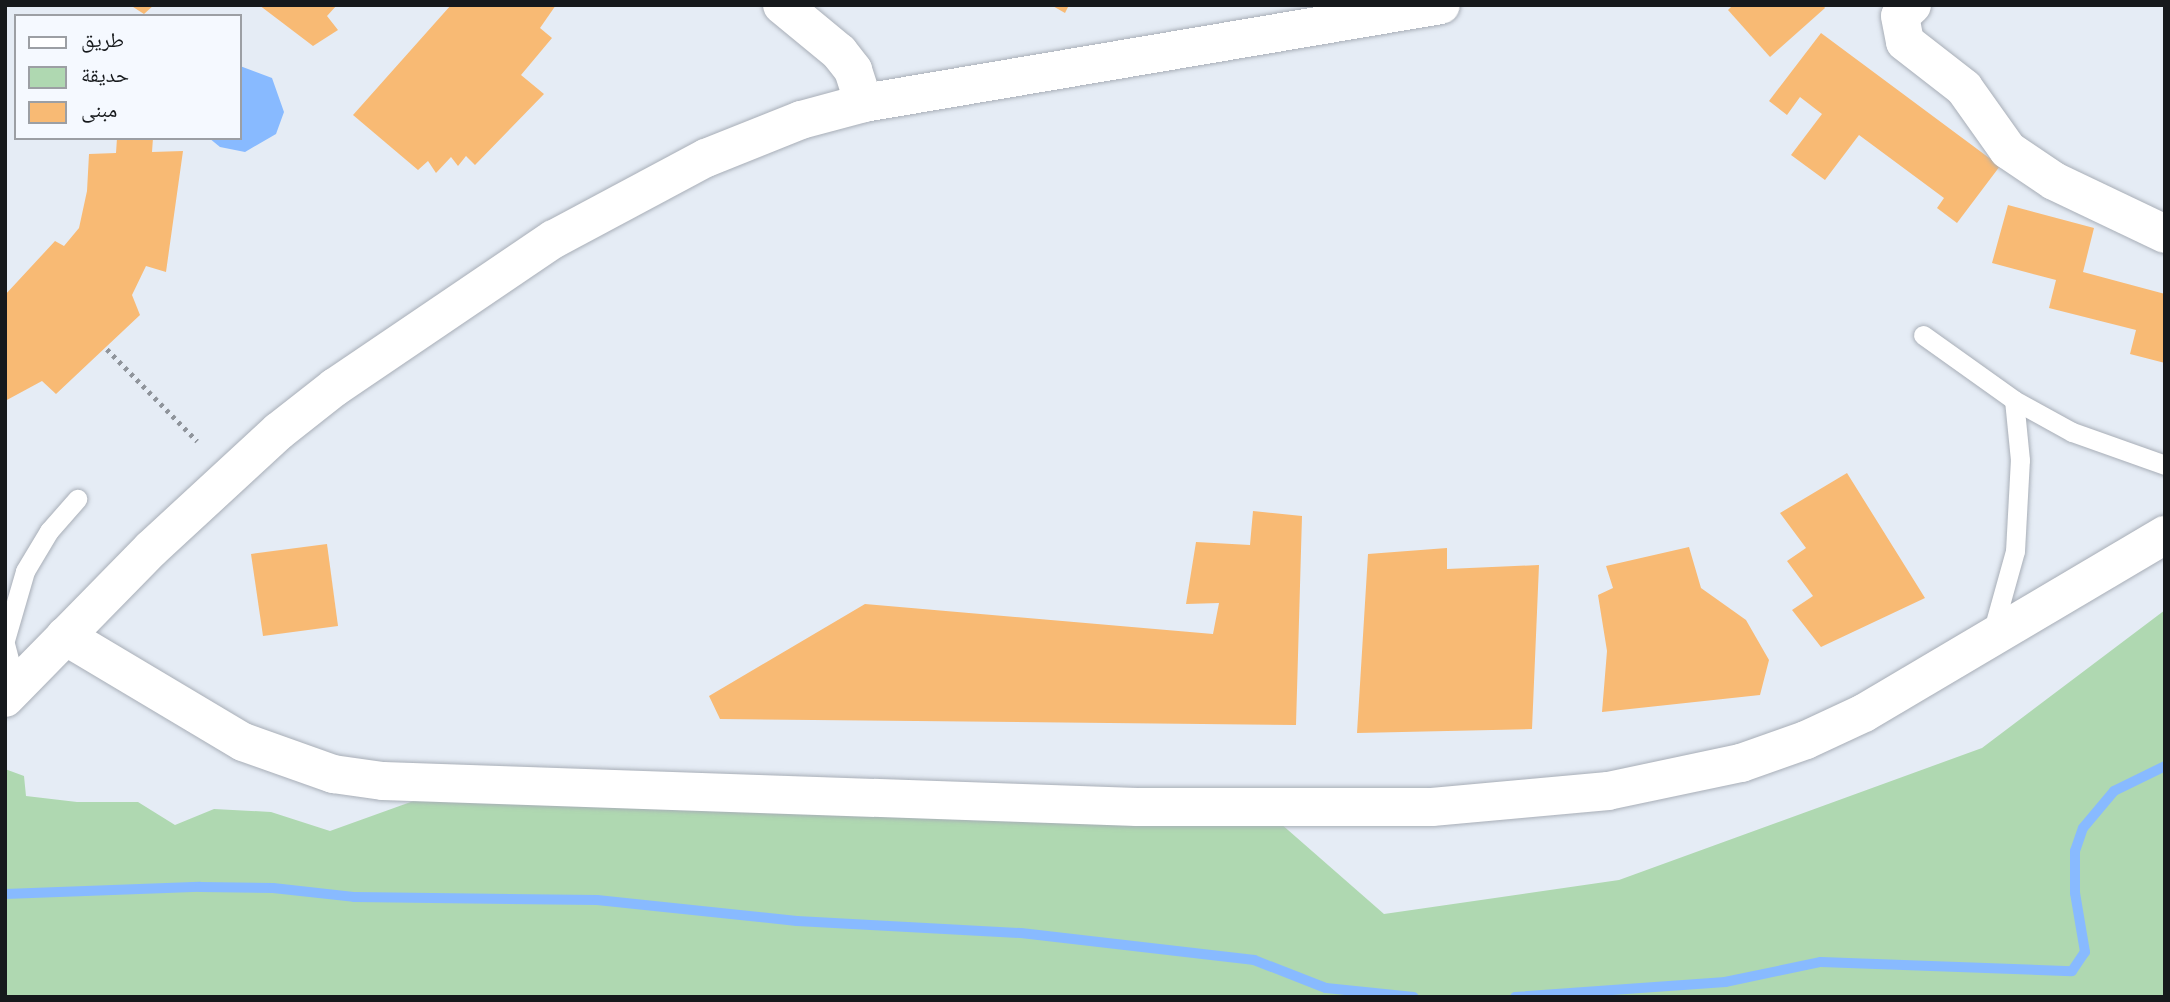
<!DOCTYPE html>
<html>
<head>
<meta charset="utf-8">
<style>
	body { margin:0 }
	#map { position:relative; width:2170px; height:1002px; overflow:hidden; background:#e5ecf5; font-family:Manrope,"Noto Naskh Arabic",sans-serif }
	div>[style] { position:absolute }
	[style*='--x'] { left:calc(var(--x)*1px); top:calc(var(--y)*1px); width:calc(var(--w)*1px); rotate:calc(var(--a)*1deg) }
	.green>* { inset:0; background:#afd8b1 }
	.water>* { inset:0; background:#88baff }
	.stream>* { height:10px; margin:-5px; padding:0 5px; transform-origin:5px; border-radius:5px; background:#88baff }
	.building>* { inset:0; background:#f8ba74 }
	.path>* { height:4.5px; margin-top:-2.25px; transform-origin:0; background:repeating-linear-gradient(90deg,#8f949b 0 3.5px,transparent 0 8.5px) }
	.roads { filter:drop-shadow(0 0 2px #a8aeb7) drop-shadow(0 0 2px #a8aeb7) }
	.lane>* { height:19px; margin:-9.5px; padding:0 9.5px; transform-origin:9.5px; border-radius:9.5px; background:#fff }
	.street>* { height:38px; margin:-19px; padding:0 19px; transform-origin:19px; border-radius:19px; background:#fff }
	.secondary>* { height:38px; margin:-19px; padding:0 19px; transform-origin:19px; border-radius:19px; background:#fff }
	span { translate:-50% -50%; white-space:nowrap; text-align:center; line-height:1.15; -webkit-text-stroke:6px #f5f9ff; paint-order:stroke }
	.frame { position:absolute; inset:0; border:7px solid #16191c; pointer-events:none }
	.legend { position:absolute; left:14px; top:14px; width:228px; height:126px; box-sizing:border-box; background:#f5f9ff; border:2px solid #9c9fa4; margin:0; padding:9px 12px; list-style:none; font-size:21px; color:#16191c }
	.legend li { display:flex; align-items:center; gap:14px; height:35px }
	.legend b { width:35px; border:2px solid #9c9fa4 }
</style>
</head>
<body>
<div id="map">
	<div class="green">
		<div style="clip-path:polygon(2165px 610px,2165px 997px,5px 997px,5px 769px,24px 776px,26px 796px,77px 802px,138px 802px,175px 825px,214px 809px,271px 812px,330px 831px,419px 799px,1280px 823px,1384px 914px,1619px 880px,1982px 748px)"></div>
	</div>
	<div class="water">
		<div style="clip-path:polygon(240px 66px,272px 78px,284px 112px,276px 134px,245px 152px,220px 147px,209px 138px,240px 138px)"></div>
	</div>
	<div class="stream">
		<div style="--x:5;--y:894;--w:195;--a:-2.1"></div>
		<div style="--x:200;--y:887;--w:73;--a:0.8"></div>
		<div style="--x:273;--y:888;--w:81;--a:6.3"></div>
		<div style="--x:354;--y:897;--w:243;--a:0.7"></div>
		<div style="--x:597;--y:900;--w:201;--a:6"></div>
		<div style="--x:797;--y:921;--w:224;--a:3.1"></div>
		<div style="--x:1021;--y:933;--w:235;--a:6.6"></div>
		<div style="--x:1254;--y:960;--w:77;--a:21.3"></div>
		<div style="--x:1326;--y:988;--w:88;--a:5.8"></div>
		<div style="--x:1515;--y:997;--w:211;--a:-4.1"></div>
		<div style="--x:1725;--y:982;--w:98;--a:-11.8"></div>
		<div style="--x:1821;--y:962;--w:251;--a:2.1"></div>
		<div style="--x:2072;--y:971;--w:23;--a:-56"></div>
		<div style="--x:2085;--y:952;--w:60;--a:-99.6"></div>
		<div style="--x:2075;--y:893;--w:42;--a:-90"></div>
		<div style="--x:2075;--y:851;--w:24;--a:-71"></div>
		<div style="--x:2083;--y:828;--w:48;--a:-50"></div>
		<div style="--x:2114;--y:791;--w:57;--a:-26.1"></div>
	</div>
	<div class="building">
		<div style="clip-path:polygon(130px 5px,154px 5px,144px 14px)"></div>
		<div style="clip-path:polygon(259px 5px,337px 5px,327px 16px,338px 30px,313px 46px)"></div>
		<div style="clip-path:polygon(451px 5px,556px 5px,540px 28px,552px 38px,521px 75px,544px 94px,475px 165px,466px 156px,458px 166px,451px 157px,436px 173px,428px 161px,418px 170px,353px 115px)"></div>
		<div style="clip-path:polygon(1051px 5px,1069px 5px,1065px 13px)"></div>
		<div style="clip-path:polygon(1733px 5px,1823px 5px,1825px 8px,1770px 57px,1728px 10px)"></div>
		<div style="clip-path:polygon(1821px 33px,2000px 166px,1957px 223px,1937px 208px,1944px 198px,1859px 135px,1825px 180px,1791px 155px,1822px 114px,1800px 97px,1787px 115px,1769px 101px)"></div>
		<div style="clip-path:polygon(117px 138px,153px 138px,152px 152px,183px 151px,166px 272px,146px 266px,132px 295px,140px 315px,56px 394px,42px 381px,5px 401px,5px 295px,55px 241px,64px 246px,79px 228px,87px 191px,89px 154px,116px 153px)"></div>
		<div style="clip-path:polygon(2008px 205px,2094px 228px,2083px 272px,2165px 294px,2165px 363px,2130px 354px,2136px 330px,2049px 308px,2056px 280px,1992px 263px)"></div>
		<div style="clip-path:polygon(1847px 473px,1925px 598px,1821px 647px,1792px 610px,1813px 596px,1787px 561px,1806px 548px,1780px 513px)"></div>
		<div style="clip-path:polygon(1253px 511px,1302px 516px,1296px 725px,720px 719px,709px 696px,865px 604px,1213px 634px,1219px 603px,1186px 604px,1196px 542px,1250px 545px)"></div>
		<div style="clip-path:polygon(327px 544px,338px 626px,263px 636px,251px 554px)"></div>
		<div style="clip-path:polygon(1689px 547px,1701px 588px,1746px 620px,1769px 660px,1760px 695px,1602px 712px,1607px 651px,1598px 595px,1613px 588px,1606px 566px)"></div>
		<div style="clip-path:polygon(1447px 548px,1447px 569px,1539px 565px,1532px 729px,1357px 733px,1368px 554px)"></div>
	</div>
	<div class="path">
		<div style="--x:107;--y:349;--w:129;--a:45.6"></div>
	</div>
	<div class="roads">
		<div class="lane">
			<div style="--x:1923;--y:335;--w:112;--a:35.5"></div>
			<div style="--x:2014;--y:400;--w:66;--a:28.9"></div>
			<div style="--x:2072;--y:432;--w:99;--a:19.5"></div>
			<div style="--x:1991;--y:637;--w:89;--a:-74.4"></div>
			<div style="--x:2015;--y:551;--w:91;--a:-86.9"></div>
			<div style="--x:2020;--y:460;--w:60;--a:-95.7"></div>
			<div style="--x:5;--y:640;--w:72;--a:-73.8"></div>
			<div style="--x:25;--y:571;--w:47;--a:-59"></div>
			<div style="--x:49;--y:531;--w:43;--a:-48.8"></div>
			<div style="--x:5;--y:644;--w:43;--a:75.3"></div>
		</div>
		<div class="street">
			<div style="--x:782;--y:5;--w:74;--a:39.5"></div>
			<div style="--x:839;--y:52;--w:23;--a:52"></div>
			<div style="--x:853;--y:70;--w:35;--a:72"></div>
			<div style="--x:1912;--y:5;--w:16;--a:137"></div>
			<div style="--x:1900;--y:16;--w:26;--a:79"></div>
			<div style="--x:1905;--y:42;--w:75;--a:37.9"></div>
			<div style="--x:1964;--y:88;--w:76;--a:54.6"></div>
			<div style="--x:2008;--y:150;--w:55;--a:34"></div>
			<div style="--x:2054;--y:181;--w:123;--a:25.5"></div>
			<div style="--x:65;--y:636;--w:207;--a:30.8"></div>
			<div style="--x:243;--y:742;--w:96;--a:19.6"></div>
			<div style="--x:333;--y:774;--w:50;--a:8"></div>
			<div style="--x:383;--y:781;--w:754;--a:1.97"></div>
			<div style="--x:1137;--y:807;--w:295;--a:0"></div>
			<div style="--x:1432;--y:807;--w:177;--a:-5.2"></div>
			<div style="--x:1608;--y:791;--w:136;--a:-11.9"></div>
			<div style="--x:1741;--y:763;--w:69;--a:-19.5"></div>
			<div style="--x:1806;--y:740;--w:64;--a:-25"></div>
			<div style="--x:1864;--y:713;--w:350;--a:-30.6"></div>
		</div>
		<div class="secondary">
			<div style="--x:5;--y:698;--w:209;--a:-45.6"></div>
			<div style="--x:151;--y:549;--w:174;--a:-42.7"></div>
			<div style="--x:279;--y:431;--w:71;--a:-38.2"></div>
			<div style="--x:335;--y:387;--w:264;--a:-34.1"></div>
			<div style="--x:554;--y:239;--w:172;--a:-28.1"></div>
			<div style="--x:706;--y:158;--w:102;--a:-21.8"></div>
			<div style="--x:801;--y:120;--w:65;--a:-15.1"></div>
			<div style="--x:864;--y:103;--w:585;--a:-9.64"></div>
		</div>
	</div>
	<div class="frame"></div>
	<ul class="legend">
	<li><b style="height:9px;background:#fff"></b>طريق</li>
	<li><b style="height:19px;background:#afd8b1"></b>حديقة</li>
	<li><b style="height:19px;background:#f8ba74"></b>مبنى</li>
	</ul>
</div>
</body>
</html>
